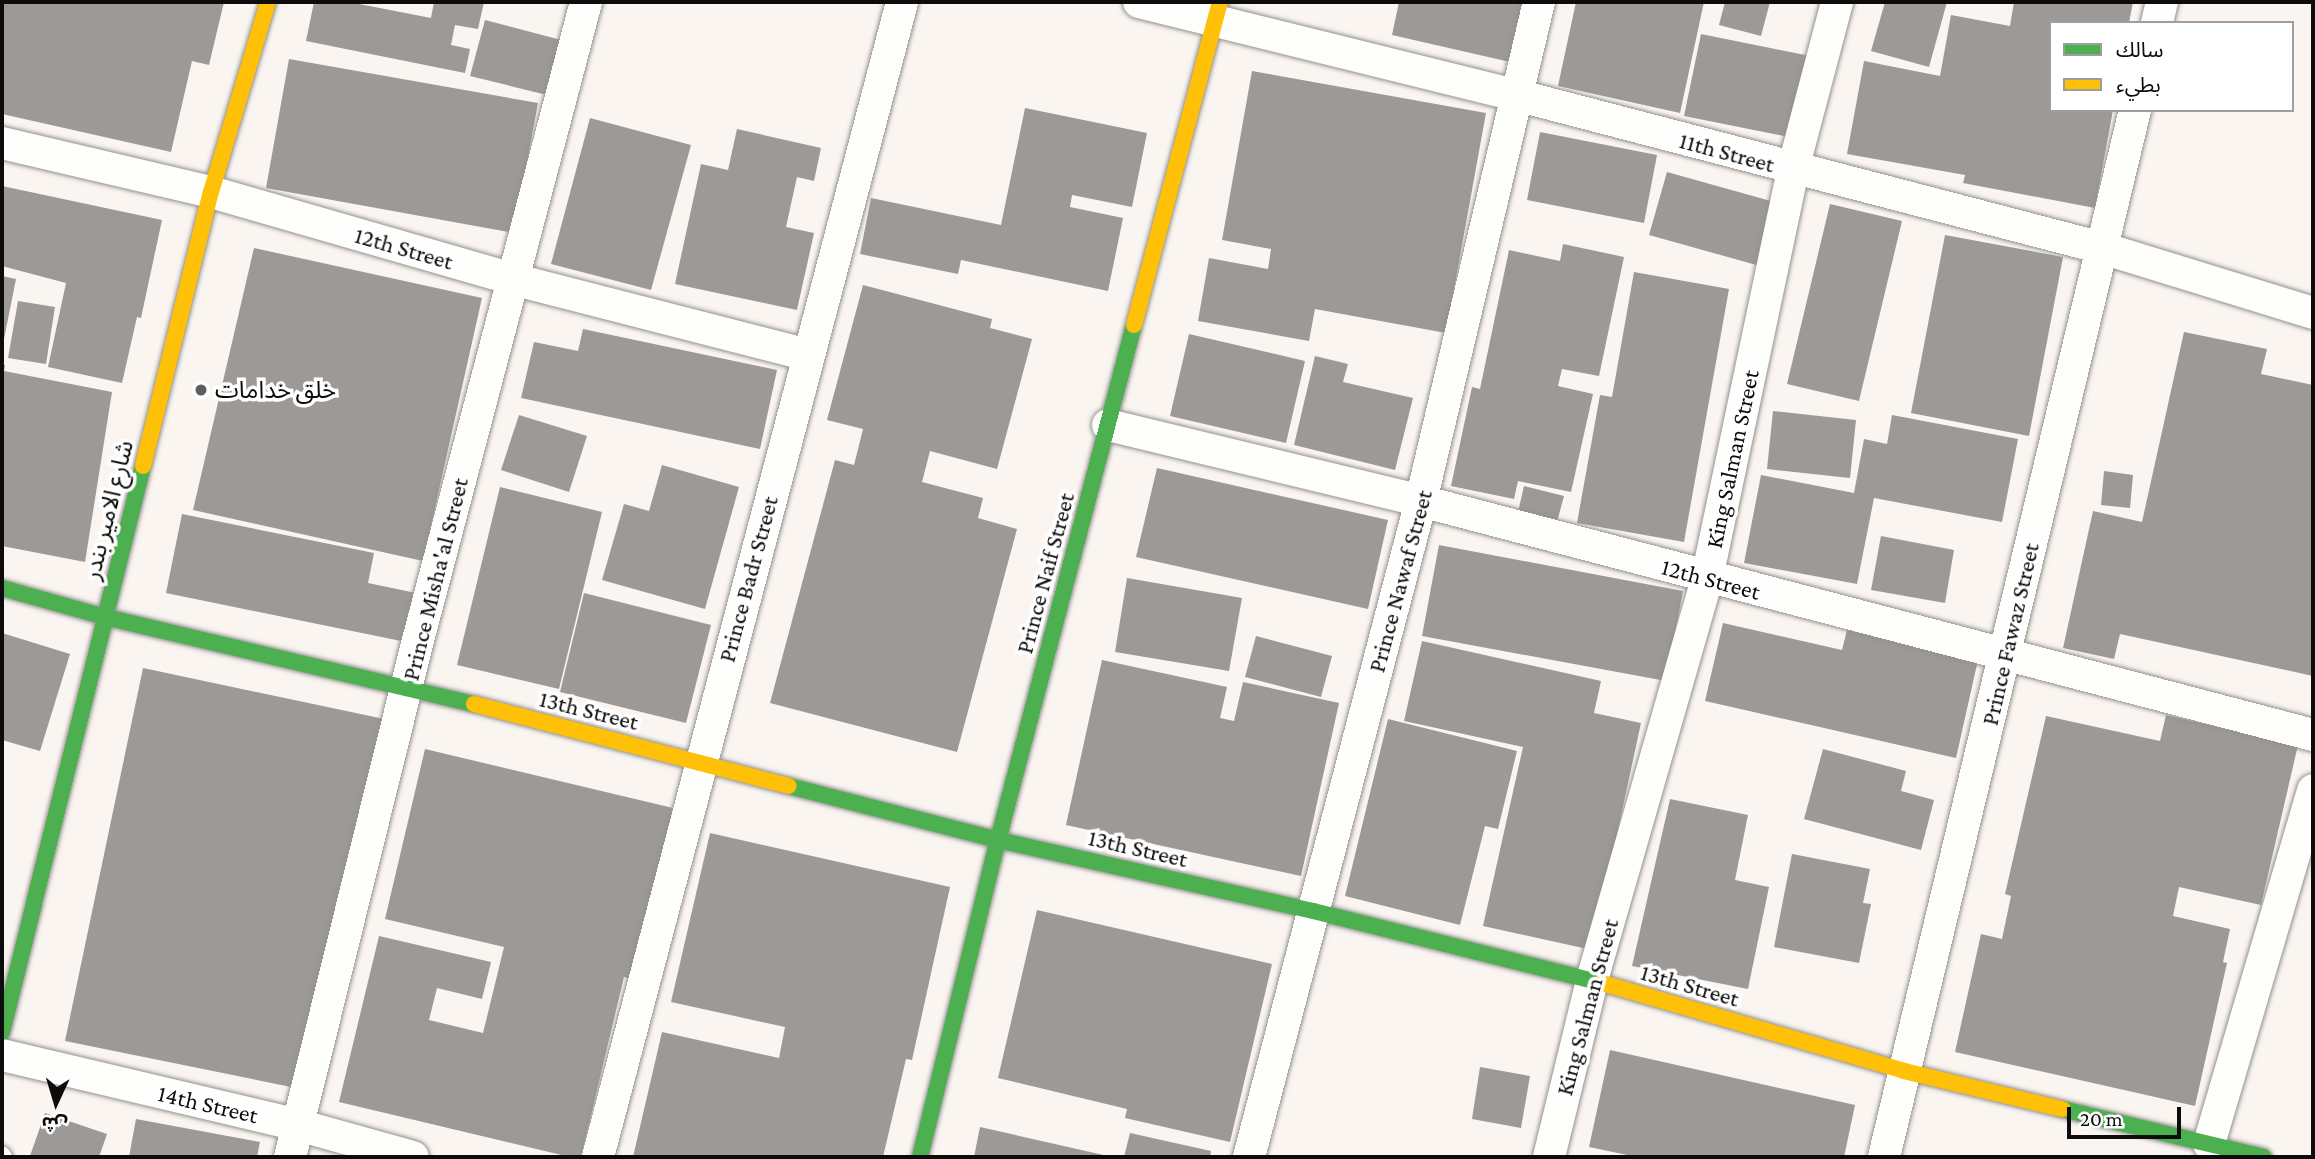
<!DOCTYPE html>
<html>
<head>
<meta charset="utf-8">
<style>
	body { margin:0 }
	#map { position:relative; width:2315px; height:1159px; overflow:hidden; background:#faf5f0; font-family:"Crimson Pro","Noto Sans Arabic",serif }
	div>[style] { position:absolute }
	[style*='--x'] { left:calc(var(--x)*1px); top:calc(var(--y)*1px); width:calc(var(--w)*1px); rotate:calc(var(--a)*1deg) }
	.building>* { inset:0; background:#9c9996 }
	.roads { filter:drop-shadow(0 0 2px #93918f) drop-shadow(0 0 2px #93918f) }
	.lane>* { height:16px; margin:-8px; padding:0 8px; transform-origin:8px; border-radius:8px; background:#fefefd }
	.street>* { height:32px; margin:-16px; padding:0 16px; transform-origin:16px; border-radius:16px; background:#fefefd }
	.fast>* { height:16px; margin:-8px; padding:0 8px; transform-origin:8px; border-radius:8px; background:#4caf50 }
	.slow>* { height:16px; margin:-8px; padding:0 8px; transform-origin:8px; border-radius:8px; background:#ffc107 }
	.dots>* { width:19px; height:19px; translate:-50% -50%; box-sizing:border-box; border:4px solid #fff; border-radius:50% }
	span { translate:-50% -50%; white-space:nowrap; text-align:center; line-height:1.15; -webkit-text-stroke:7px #fff; paint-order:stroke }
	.street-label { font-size:24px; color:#0c0c0c }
	.poi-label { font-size:24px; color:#0c0c0c }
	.left { translate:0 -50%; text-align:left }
	.frame { position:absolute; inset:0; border:4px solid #0c0c0c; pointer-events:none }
	.legend { position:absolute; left:2049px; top:21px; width:245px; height:91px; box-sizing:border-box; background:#fff; border:2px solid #9e9e9e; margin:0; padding:9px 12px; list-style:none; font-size:21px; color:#0c0c0c }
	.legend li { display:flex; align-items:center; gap:14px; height:35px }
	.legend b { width:35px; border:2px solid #9e9e9e }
	.north { position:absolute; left:21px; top:1068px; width:70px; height:70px; -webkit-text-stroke:5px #fff; paint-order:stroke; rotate:184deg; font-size:19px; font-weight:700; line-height:28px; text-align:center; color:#0c0c0c }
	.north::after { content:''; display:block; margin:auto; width:24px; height:32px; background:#0c0c0c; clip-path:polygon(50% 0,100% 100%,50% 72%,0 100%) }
	.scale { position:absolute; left:2067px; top:1107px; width:114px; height:32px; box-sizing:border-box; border:4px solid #0c0c0c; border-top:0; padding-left:9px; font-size:21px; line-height:24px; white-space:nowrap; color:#0c0c0c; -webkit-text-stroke:5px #fff; paint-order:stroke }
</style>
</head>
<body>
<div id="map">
	<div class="building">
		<div style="clip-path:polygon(2px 2px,224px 2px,209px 65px,192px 61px,171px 152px,2px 114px)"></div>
		<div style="clip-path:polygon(314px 2px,349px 2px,431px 18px,434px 2px,484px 2px,478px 29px,455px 25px,451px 45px,470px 49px,465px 73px,306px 41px)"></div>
		<div style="clip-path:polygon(1399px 2px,1525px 2px,1510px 62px,1392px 35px)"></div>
		<div style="clip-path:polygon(1576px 2px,1704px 2px,1680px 113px,1558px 86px)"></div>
		<div style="clip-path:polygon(1725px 2px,1770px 2px,1761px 36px,1719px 25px)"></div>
		<div style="clip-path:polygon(1885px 2px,1947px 2px,1929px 67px,1871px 51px)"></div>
		<div style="clip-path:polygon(2014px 2px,2133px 2px,2129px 23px,2051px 23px,2051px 110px,2113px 110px,2095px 208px,1963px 183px,1965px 175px,1847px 154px,1864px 61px,1940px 76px,1951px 15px,2010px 26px)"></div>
		<div style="clip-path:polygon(485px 20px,561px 40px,547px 95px,470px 76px)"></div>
		<div style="clip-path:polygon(1701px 34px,1810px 56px,1794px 138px,1684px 116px)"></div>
		<div style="clip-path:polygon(289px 59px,538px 103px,514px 233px,266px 188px)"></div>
		<div style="clip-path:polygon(1252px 71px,1486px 113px,1446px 333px,1315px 309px,1309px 341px,1198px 321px,1209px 258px,1268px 269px,1271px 249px,1222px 240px)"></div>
		<div style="clip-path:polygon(1025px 108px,1147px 133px,1132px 207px,1072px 195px,1070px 207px,1123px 218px,1108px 291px,961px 260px,958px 274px,860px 254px,871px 198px,1001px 225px)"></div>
		<div style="clip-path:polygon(590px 118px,691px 145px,651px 290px,551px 264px)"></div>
		<div style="clip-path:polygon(737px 129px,821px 148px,814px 181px,797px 177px,786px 227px,814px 233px,797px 310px,675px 284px,701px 164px,728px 170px)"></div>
		<div style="clip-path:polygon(1540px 132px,1657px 155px,1644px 223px,1527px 200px)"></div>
		<div style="clip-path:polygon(1667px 172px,1778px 203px,1760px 266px,1649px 235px)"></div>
		<div style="clip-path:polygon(2px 186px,162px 220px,141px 318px,137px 317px,122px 383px,48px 367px,66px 283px,2px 266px)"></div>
		<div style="clip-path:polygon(1830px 204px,1902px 221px,1859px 401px,1787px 384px)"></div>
		<div style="clip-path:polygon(1945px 235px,2063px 257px,2029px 436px,1911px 413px)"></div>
		<div style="clip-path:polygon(1563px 244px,1624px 257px,1599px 376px,1562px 369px,1558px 386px,1593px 394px,1571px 492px,1518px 481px,1514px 499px,1451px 486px,1472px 387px,1480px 389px,1509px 250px,1560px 261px)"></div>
		<div style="clip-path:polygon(254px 248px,482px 298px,423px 561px,193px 510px)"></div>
		<div style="clip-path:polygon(1634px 272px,1729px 289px,1684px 542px,1577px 523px,1600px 395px,1612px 397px)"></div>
		<div style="clip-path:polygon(2px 276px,16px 279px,3px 344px,2px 344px)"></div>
		<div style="clip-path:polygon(863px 285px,992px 319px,990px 328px,1032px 339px,997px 469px,930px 451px,922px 482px,983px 498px,978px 518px,1017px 529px,957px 752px,770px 703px,835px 460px,854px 465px,863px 429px,827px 420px)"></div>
		<div style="clip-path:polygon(18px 301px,55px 307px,46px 364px,8px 358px)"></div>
		<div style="clip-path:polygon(583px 329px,777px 370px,760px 449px,521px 398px,534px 342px,578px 351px)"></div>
		<div style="clip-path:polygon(2184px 332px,2267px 349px,2261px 374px,2313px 385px,2313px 676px,2120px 634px,2114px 659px,2063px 648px,2093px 511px,2142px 522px)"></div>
		<div style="clip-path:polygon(1189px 334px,1305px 361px,1286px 443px,1170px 416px)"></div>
		<div style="clip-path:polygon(1315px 356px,1348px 364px,1343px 382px,1413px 398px,1395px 470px,1294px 445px)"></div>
		<div style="clip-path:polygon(2px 365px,5px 365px,4px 371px,112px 392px,85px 562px,2px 546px)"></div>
		<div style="clip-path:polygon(1773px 411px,1856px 420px,1850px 478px,1767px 469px)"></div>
		<div style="clip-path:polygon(519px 415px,587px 436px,569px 492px,501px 470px)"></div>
		<div style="clip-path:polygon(1892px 415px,2018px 439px,2002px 522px,1874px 498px,1857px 584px,1744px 563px,1761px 475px,1854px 493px,1864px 439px,1887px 444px)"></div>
		<div style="clip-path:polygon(662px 465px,739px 487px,705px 609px,602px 580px,624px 504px,649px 511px)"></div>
		<div style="clip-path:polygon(1157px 468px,1388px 520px,1368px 609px,1136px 557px)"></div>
		<div style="clip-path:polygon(2104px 471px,2133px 475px,2130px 508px,2101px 505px)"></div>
		<div style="clip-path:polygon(1524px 486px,1564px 496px,1557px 522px,1518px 512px)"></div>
		<div style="clip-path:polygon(500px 487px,602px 512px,559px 689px,457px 665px)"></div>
		<div style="clip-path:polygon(182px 514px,374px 553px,368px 583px,416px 593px,406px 642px,166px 593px)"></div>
		<div style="clip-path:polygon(1881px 536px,1954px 550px,1945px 603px,1871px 590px)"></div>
		<div style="clip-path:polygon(1439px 545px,1683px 591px,1666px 681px,1422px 636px)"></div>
		<div style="clip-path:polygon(1127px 578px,1242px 598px,1229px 671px,1115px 652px)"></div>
		<div style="clip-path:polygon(584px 593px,711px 625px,686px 723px,560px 692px)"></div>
		<div style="clip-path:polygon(1723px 623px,1842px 650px,1847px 630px,1978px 660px,1956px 758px,1705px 701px)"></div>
		<div style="clip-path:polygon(2px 633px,70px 654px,40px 751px,2px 740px)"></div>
		<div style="clip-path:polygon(1256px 636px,1332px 656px,1321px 697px,1245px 677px)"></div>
		<div style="clip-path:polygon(1422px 641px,1601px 681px,1594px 713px,1641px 723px,1592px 950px,1483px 926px,1523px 747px,1404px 721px)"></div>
		<div style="clip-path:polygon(1102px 660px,1227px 687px,1220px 718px,1234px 721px,1243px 682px,1339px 703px,1301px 876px,1066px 825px)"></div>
		<div style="clip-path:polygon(143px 668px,389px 720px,301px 1089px,65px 1041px)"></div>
		<div style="clip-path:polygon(2166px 715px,2298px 745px,2261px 905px,2179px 887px,2173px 916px,2230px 929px,2223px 962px,2227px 963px,2195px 1106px,1955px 1052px,1981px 934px,2002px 939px,2011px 896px,2005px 894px,2046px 716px,2160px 741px)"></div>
		<div style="clip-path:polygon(1388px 719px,1517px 751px,1498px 829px,1485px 826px,1460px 925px,1345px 896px)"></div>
		<div style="clip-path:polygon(425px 749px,673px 808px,632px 979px,624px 977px,581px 1157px,570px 1157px,339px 1102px,379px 936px,491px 962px,482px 999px,437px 988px,429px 1020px,483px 1033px,504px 947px,385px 919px)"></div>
		<div style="clip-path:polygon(1823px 749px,1906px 771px,1901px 791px,1934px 800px,1921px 850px,1804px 819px)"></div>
		<div style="clip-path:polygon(1670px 799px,1748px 815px,1735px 880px,1769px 887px,1748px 989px,1632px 966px)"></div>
		<div style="clip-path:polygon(710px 833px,950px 887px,912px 1060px,906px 1059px,883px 1157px,633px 1157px,662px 1032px,779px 1058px,785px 1027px,671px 1002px)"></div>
		<div style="clip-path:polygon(1792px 854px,1870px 869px,1863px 903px,1871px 904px,1859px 963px,1774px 947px)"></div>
		<div style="clip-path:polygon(1037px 910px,1272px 964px,1230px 1142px,1125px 1118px,1127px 1109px,998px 1078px)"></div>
		<div style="clip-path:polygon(1610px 1050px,1855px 1105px,1844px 1157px,1637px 1157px,1589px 1147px)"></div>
		<div style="clip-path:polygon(1480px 1067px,1530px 1076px,1521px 1128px,1472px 1119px)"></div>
		<div style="clip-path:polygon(45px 1113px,107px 1134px,99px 1157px,30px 1156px)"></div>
		<div style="clip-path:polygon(136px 1119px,260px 1142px,257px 1157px,129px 1157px)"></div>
		<div style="clip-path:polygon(980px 1127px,1108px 1156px,1108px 1157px,974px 1157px)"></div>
		<div style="clip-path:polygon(1130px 1133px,1211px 1151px,1210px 1157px,1124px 1157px)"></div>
	</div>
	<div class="roads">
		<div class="lane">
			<div style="--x:2;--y:1154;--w:4;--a:56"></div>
		</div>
		<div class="street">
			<div style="--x:1139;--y:2;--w:388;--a:13.9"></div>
			<div style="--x:1516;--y:95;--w:606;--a:14.63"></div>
			<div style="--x:2102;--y:248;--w:221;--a:17.1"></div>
			<div style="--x:2157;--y:23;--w:22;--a:-77"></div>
			<div style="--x:2;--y:143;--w:215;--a:13.2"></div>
			<div style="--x:211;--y:192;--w:313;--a:16.1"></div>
			<div style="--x:512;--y:279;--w:305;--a:14.4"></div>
			<div style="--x:1108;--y:425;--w:322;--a:13.6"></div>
			<div style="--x:1421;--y:501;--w:922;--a:14.7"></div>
			<div style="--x:2;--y:1055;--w:304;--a:13.3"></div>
			<div style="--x:298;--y:1125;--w:119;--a:15.5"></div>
			<div style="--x:2209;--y:1144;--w:369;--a:-73.6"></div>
			<div style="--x:290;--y:1157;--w:528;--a:-76.1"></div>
			<div style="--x:417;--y:644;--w:664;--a:-75.25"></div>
			<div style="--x:598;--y:1157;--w:1194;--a:-75.25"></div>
			<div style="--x:1249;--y:1157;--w:678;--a:-75.31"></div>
			<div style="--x:1421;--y:501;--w:513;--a:-76.7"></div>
			<div style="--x:1549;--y:1157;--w:182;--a:-76.3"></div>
			<div style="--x:1592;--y:980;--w:418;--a:-74"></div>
			<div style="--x:1707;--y:578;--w:418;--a:-78.1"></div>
			<div style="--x:1793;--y:169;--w:173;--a:-75.2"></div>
			<div style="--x:1884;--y:1157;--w:1077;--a:-76.52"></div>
		</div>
		<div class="fast">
			<div style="--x:2;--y:588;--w:107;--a:15.7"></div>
			<div style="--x:105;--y:617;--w:379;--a:13.3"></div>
			<div style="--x:789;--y:786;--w:216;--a:14.5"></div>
			<div style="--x:998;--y:840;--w:323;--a:12.7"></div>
			<div style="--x:1313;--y:911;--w:298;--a:14"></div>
			<div style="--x:2;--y:1032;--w:583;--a:-76.01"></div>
			<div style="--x:2062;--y:1109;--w:207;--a:13.4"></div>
			<div style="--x:920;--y:1157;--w:326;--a:-76.2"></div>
			<div style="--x:998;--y:840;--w:533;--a:-75.21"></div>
		</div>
		<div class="slow">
			<div style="--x:1134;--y:325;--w:334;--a:-75.1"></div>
			<div style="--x:143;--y:466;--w:282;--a:-76.1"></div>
			<div style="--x:211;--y:192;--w:198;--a:-73.3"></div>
			<div style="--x:474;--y:704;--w:325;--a:14.6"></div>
			<div style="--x:1602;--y:983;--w:315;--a:16.2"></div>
			<div style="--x:1904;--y:1071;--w:163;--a:13.5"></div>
		</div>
	</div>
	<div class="dots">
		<div style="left:201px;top:390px;background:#5f5e5c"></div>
	</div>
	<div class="street-label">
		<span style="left:1727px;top:152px;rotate:15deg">11th Street</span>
		<span style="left:404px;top:248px;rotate:16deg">12th Street</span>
		<span style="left:1732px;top:459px;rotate:-78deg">King Salman Street</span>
		<span style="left:108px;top:510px;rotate:-76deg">شارع الامير بندر</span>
		<span style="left:1045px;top:573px;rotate:-75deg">Prince Naif Street</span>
		<span style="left:435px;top:579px;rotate:-76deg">Prince Misha'al Street</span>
		<span style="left:748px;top:579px;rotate:-75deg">Prince Badr Street</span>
		<span style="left:1711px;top:579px;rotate:15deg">12th Street</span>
		<span style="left:1400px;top:581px;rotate:-75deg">Prince Nawaf Street</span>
		<span style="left:2010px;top:634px;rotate:-77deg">Prince Fawaz Street</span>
		<span style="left:589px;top:710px;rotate:14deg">13th Street</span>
		<span style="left:1138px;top:848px;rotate:13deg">13th Street</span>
		<span style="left:1690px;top:985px;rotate:16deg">13th Street</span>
		<span style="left:1587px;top:1007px;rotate:-75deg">King Salman Street</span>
		<span style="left:208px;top:1104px;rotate:13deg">14th Street</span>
	</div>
	<div class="poi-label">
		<span class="left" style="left:215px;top:390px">خلق خدامات</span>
	</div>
	<div class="frame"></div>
	<ul class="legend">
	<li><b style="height:9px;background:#4caf50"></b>سالك</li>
	<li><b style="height:9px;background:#ffc107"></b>بطيء</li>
	</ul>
	<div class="north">ش</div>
	<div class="scale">20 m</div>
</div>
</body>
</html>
